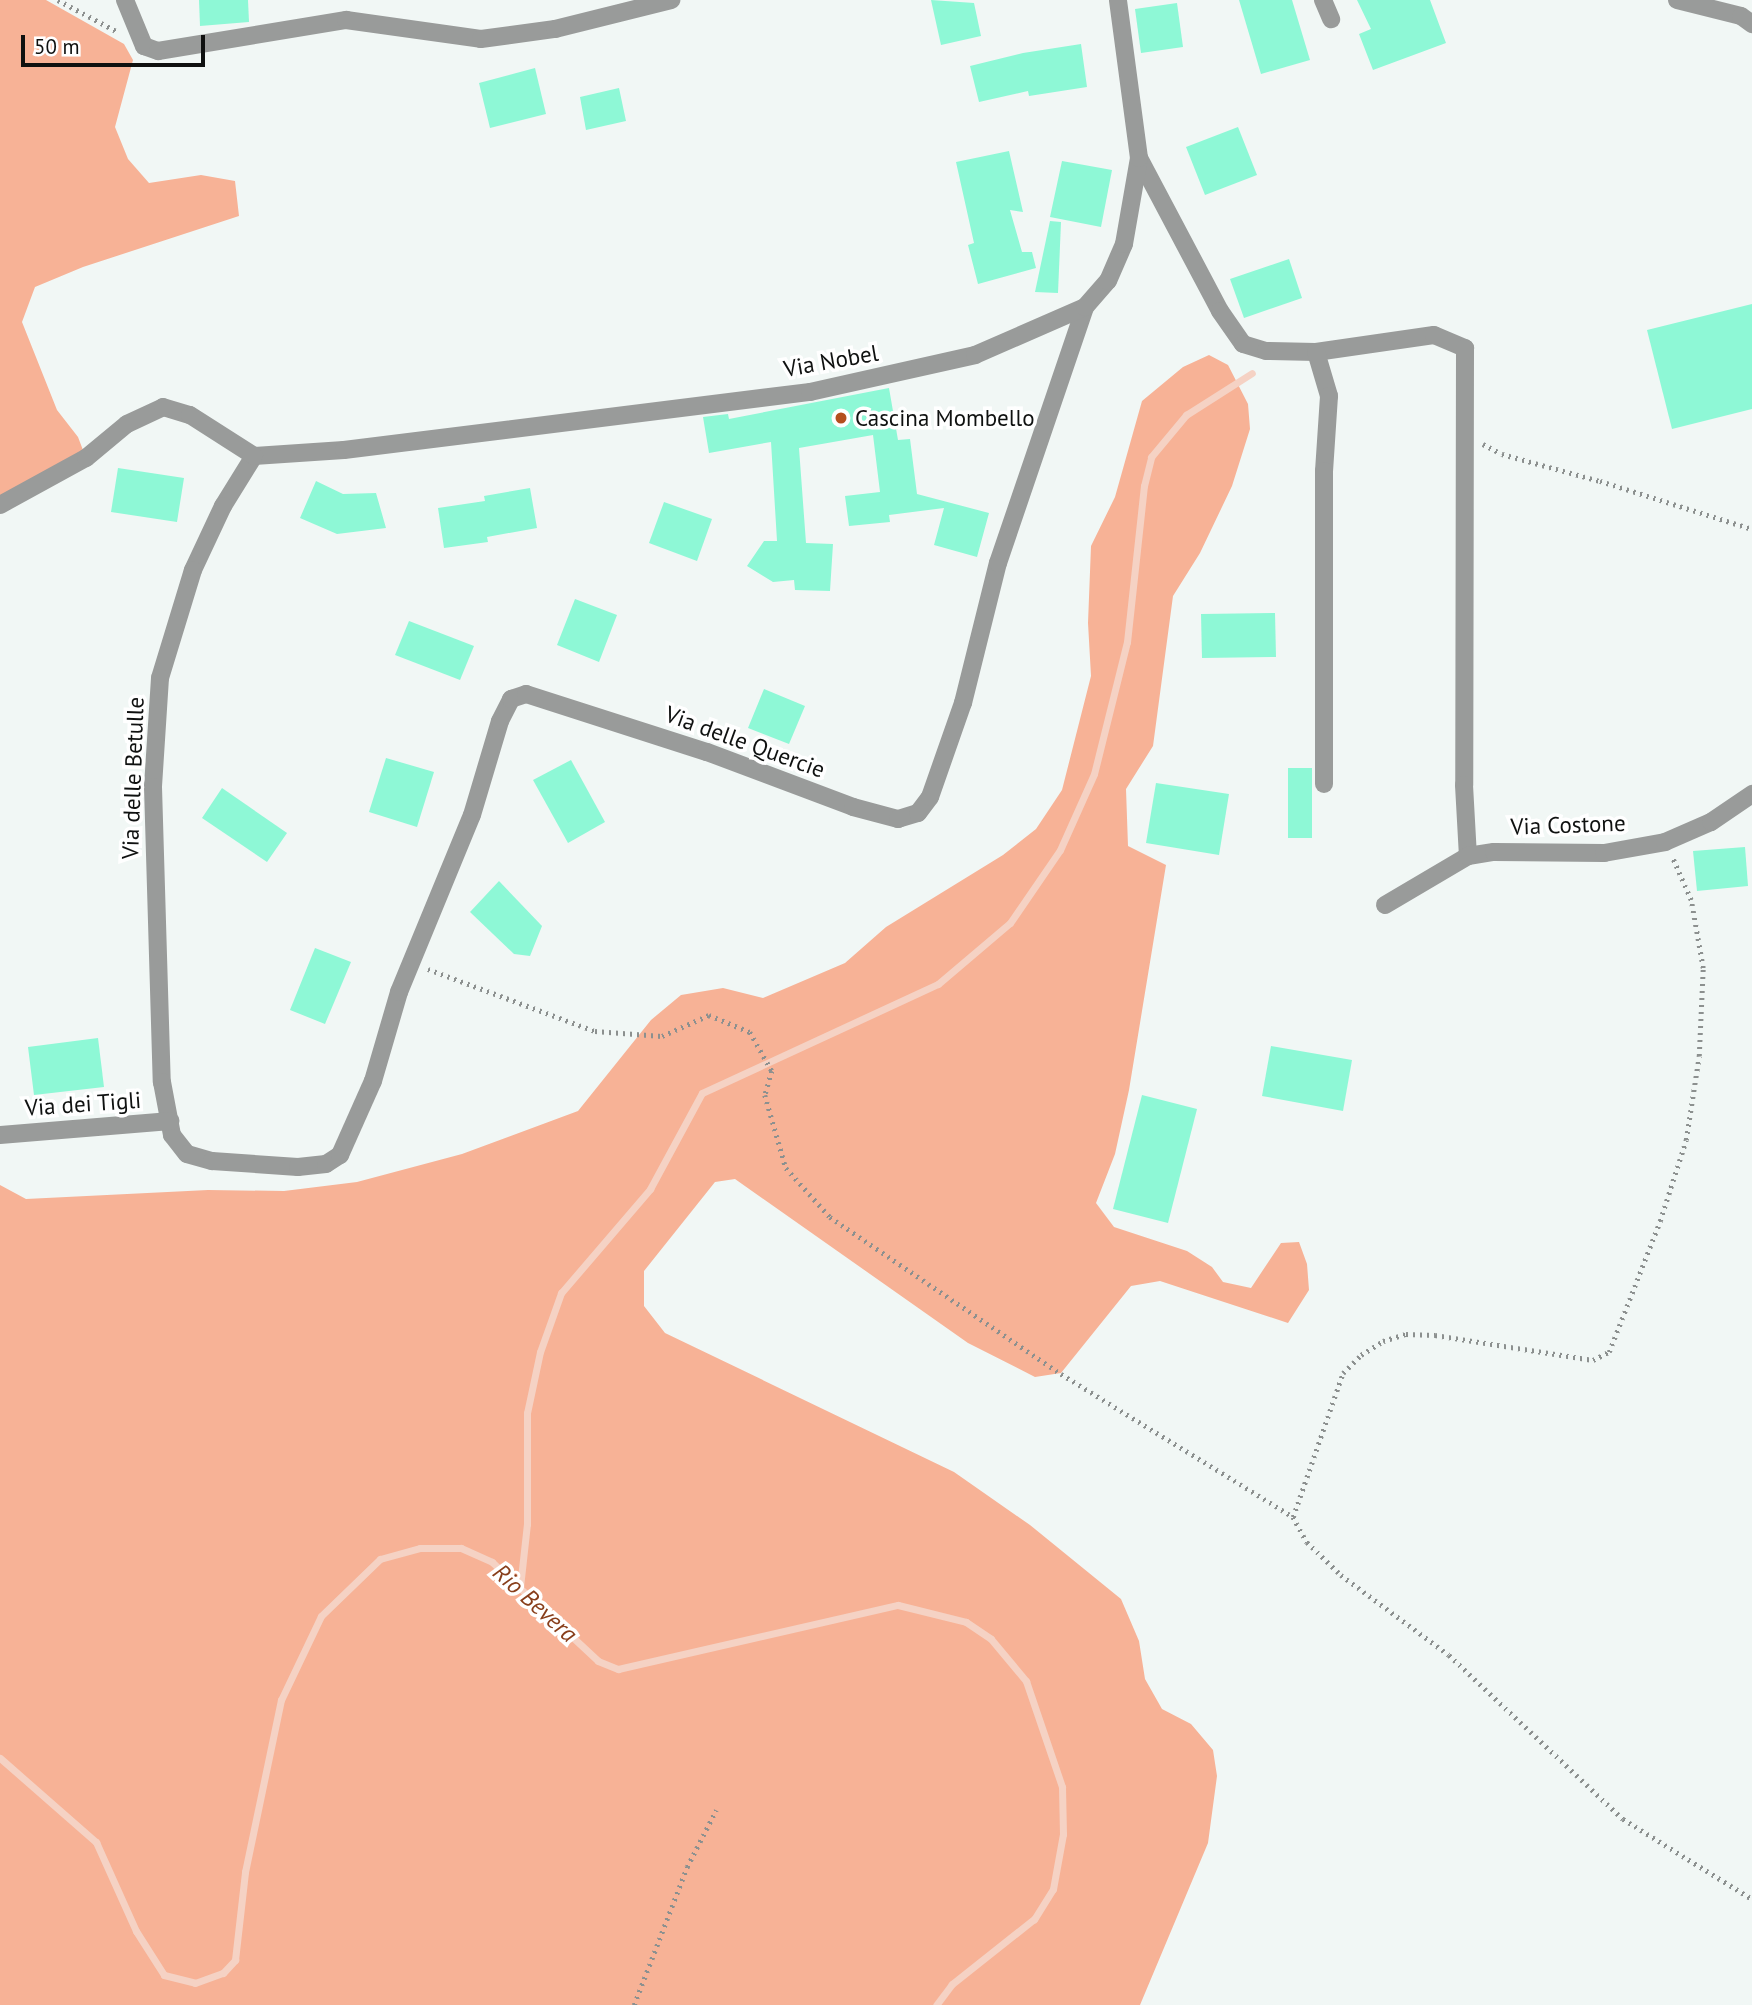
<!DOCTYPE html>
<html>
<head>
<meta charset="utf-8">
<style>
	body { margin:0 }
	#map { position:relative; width:1752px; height:2005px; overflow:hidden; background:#f1f7f5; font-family:"PT Sans",sans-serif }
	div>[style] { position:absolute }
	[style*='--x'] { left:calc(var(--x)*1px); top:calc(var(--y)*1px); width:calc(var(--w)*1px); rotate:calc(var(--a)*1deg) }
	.green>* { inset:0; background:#f7b296 }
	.stream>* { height:7px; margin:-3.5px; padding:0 3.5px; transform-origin:3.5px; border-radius:3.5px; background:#f5d2c4 }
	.building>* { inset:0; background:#8ef8d6 }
	.path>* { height:4.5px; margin-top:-2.25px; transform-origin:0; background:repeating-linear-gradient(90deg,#8c908f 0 2px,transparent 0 7px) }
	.minor>* { height:18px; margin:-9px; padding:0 9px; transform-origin:9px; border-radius:9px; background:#999b9a }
	.dots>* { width:19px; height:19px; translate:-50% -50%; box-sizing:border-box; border:4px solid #fff; border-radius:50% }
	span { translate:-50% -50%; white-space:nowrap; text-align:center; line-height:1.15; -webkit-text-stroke:7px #fff; paint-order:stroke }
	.street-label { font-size:23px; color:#0f1110 }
	.poi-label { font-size:23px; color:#0f1110 }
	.left { translate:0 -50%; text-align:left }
	.water-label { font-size:24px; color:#883e1b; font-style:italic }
	.scale { position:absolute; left:21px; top:35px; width:184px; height:32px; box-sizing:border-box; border:4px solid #0f1110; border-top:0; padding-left:9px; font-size:21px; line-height:24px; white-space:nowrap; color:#0f1110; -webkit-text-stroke:5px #fff; paint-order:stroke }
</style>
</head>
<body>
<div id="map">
	<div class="green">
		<div style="clip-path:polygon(0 0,46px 0,124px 44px,133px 60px,115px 127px,128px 159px,149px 183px,201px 175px,235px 181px,239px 216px,83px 267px,35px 287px,22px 322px,57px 410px,78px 437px,86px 458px,0 505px)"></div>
		<div style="clip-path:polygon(1209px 355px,1228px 365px,1248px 404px,1250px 429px,1232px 486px,1200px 553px,1173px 596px,1153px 746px,1126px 789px,1128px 846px,1166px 865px,1129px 1090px,1115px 1154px,1096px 1203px,1114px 1227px,1187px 1251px,1212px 1267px,1223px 1282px,1251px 1288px,1281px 1243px,1299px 1242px,1307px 1264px,1309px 1290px,1288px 1323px,1160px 1281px,1131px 1286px,1061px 1373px,1035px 1377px,968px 1343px,735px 1179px,715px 1182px,644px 1271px,644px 1306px,665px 1333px,954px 1472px,1030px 1525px,1121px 1599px,1139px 1641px,1145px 1679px,1162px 1709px,1191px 1724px,1213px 1750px,1217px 1776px,1208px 1843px,1140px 2005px,0 2005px,0 1185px,26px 1199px,208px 1190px,284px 1191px,357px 1182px,462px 1154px,578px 1111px,651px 1020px,681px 995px,723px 988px,763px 998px,845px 963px,886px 927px,1003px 855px,1036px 829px,1062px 790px,1091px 676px,1088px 623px,1091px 546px,1115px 497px,1142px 401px,1183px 367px)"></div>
	</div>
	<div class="stream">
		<div style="--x:520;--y:1587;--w:63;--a:-83.7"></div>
		<div style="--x:527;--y:1524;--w:111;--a:-90"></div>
		<div style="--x:527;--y:1413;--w:62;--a:-78"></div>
		<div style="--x:540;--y:1352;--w:63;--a:-70.4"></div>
		<div style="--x:561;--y:1293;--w:137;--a:-49.4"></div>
		<div style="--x:650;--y:1189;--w:109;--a:-61.6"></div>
		<div style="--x:702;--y:1093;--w:260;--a:-24.8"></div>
		<div style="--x:938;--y:984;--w:94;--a:-40.3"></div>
		<div style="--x:1010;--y:923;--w:88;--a:-55.6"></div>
		<div style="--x:1060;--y:850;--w:83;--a:-65.9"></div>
		<div style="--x:1094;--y:774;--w:136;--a:-76"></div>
		<div style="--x:1127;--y:642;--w:157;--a:-83.8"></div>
		<div style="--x:1144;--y:486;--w:30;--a:-76"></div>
		<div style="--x:1151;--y:457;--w:55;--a:-50.2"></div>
		<div style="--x:1186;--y:415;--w:78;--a:-32.5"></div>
		<div style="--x:0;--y:1758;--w:128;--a:41.2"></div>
		<div style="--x:96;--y:1842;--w:98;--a:65.8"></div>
		<div style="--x:136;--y:1931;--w:52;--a:57.5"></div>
		<div style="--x:164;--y:1975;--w:32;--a:14"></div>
		<div style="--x:195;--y:1983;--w:30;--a:-20"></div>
		<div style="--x:223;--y:1973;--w:18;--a:-47"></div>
		<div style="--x:235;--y:1960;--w:89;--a:-83.5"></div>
		<div style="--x:245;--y:1872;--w:176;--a:-78.2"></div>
		<div style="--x:281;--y:1700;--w:93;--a:-64.5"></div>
		<div style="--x:321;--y:1616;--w:82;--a:-44"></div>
		<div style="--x:380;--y:1559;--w:41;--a:-15.4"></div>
		<div style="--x:420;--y:1548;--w:41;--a:0"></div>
		<div style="--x:461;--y:1548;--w:34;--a:24"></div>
		<div style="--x:492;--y:1562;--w:145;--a:43"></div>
		<div style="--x:598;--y:1661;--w:22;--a:22"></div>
		<div style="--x:618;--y:1669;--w:287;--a:-12.9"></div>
		<div style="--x:898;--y:1605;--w:70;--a:14"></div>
		<div style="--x:966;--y:1622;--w:30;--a:34"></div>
		<div style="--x:991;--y:1639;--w:55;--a:50.2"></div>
		<div style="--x:1026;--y:1681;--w:112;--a:71.2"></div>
		<div style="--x:1062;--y:1787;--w:47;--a:88.8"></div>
		<div style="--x:1063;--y:1834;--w:56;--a:100.3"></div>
		<div style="--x:1053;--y:1889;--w:36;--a:122"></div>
		<div style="--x:1034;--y:1919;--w:105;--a:141.6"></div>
		<div style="--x:952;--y:1984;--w:26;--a:127"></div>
	</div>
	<div class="building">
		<div style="clip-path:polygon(199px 0,248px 0,249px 22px,200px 26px)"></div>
		<div style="clip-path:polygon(931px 0,974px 3px,981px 36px,941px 45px)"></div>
		<div style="clip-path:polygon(1239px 0,1292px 0,1310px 60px,1261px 74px)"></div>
		<div style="clip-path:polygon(1357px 0,1430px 0,1446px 43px,1373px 70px,1359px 34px,1371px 29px)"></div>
		<div style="clip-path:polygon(1177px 3px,1183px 47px,1141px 53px,1135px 9px)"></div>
		<div style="clip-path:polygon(1081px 44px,1087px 87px,1029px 96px,1028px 91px,979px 102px,970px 66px,1023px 53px)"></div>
		<div style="clip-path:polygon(535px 68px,546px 114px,490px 128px,479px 83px)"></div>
		<div style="clip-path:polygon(619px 88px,626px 121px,586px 130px,580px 97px)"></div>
		<div style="clip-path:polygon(1238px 127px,1257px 175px,1205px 195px,1186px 147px)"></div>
		<div style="clip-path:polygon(1009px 151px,1023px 212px,1010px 210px,1022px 252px,1032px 252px,1036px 268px,978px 284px,968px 245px,974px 243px,956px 162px)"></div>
		<div style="clip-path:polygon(1062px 161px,1112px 170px,1101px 227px,1050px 217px)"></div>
		<div style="clip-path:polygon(1050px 221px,1061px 222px,1058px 293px,1035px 292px)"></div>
		<div style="clip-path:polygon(1289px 259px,1302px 298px,1244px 318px,1230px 279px)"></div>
		<div style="clip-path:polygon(1752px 304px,1752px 409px,1672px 429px,1647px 330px)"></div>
		<div style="clip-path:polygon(889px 388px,898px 440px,910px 439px,917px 494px,989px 513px,977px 557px,934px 545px,944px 508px,889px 515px,890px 522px,849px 526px,845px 496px,880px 492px,873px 435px,799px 448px,806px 543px,833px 544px,830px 591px,795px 590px,794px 580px,773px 582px,747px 566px,764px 541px,777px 541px,771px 442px,709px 453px,703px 417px,728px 414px,729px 419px)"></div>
		<div style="clip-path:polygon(118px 468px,184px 478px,177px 522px,111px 512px)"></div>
		<div style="clip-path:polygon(316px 481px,343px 494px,376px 493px,386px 528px,337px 534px,300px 518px)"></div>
		<div style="clip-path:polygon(530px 488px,537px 528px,487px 537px,488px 542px,444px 548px,438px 508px,485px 501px,484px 496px)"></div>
		<div style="clip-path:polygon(664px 502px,712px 519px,697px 561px,649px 543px)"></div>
		<div style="clip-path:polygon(575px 599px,617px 615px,599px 662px,557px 645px)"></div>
		<div style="clip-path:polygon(1275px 613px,1276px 657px,1202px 658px,1201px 614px)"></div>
		<div style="clip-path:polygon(409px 621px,474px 646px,460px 680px,395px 655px)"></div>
		<div style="clip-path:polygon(764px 689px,805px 706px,789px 744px,748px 728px)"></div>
		<div style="clip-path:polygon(386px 758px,434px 772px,417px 827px,369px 812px)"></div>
		<div style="clip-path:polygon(571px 760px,605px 822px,568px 843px,533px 780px)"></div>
		<div style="clip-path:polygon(1288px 768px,1312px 768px,1312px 838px,1288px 838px)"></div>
		<div style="clip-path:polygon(1156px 783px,1229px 794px,1219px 855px,1146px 843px)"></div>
		<div style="clip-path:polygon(222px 788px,287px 833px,267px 862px,202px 818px)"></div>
		<div style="clip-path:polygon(1745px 847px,1748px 886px,1697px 891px,1693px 851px)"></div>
		<div style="clip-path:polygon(499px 881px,542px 926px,530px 956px,514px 954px,470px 912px)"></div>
		<div style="clip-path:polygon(315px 948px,351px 962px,325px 1024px,290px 1010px)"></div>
		<div style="clip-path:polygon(98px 1038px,104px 1087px,34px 1095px,28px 1047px)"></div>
		<div style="clip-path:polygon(1271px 1046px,1352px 1060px,1343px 1111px,1262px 1096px)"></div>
		<div style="clip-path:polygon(1142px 1095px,1197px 1109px,1168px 1223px,1113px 1209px)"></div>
	</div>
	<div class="path">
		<div style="--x:58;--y:0;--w:66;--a:28.1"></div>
		<div style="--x:1483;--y:444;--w:21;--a:28"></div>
		<div style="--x:1502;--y:454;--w:102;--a:15.4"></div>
		<div style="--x:1600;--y:481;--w:159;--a:17.5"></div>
		<div style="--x:428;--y:969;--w:178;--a:20.4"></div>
		<div style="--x:595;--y:1031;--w:67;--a:4.3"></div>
		<div style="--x:662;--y:1036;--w:51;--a:-24.1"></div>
		<div style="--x:709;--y:1015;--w:44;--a:22.5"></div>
		<div style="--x:750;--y:1032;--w:45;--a:60.6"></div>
		<div style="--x:772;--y:1071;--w:25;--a:106"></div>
		<div style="--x:765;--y:1095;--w:76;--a:74"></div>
		<div style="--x:786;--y:1168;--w:66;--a:48.1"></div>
		<div style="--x:830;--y:1217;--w:279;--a:34.2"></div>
		<div style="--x:1061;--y:1374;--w:273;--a:31.6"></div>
		<div style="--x:1293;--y:1517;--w:29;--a:61"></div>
		<div style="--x:1307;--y:1542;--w:47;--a:44.1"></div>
		<div style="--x:1341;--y:1575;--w:134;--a:36.5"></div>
		<div style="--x:1449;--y:1655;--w:239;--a:43.3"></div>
		<div style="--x:1623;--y:1819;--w:152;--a:31.8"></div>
		<div style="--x:1293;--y:1517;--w:152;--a:-70.9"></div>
		<div style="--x:1343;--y:1373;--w:25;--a:-45"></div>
		<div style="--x:1361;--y:1355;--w:26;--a:-32"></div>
		<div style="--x:1383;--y:1341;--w:24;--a:-17"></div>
		<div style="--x:1406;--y:1334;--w:29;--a:2"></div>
		<div style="--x:1435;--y:1335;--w:160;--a:9"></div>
		<div style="--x:1593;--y:1360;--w:18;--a:-27"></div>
		<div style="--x:1609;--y:1352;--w:141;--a:-68.7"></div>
		<div style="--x:1660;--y:1221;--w:85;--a:-72.2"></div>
		<div style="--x:1686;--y:1140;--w:85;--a:-81.2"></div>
		<div style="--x:1699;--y:1056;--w:88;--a:-87.4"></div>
		<div style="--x:1703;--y:968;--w:69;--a:-100"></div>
		<div style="--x:1691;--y:900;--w:45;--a:-113.7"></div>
		<div style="--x:634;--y:2005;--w:148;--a:-69"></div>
		<div style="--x:687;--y:1867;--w:64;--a:-63"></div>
	</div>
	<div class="minor">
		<div style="--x:125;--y:0;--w:50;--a:67.6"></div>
		<div style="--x:144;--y:46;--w:15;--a:20"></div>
		<div style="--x:158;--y:51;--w:191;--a:-9.4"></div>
		<div style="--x:346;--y:20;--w:136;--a:8"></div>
		<div style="--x:481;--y:39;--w:75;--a:-7.7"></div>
		<div style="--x:555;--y:29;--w:120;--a:-14"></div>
		<div style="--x:1323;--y:0;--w:21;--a:67"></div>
		<div style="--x:1677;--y:0;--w:66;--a:14"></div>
		<div style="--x:1741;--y:16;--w:14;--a:36"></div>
		<div style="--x:1139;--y:158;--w:173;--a:62.1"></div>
		<div style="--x:1220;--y:311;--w:40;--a:55.1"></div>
		<div style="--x:1243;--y:344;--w:24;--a:17"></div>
		<div style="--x:1266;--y:351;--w:50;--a:1.1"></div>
		<div style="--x:1316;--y:352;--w:119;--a:-8.2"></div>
		<div style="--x:1434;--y:335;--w:34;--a:23"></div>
		<div style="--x:1465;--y:348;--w:437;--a:90.1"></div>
		<div style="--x:1464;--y:785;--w:71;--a:86.8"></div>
		<div style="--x:1316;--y:352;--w:46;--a:73.5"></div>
		<div style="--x:1329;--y:396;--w:75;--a:93.8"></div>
		<div style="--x:1324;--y:471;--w:313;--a:90"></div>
		<div style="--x:254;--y:456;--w:59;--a:121.8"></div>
		<div style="--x:223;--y:506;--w:71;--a:115.1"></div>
		<div style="--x:193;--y:570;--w:113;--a:107"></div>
		<div style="--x:160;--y:678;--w:109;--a:93.7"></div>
		<div style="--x:153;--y:787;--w:295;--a:88.3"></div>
		<div style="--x:162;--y:1082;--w:54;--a:79.3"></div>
		<div style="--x:172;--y:1135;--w:24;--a:52"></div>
		<div style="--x:187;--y:1154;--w:26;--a:16"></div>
		<div style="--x:212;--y:1161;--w:86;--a:4"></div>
		<div style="--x:298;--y:1167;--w:28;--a:-6"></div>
		<div style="--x:326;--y:1164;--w:17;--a:-33"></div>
		<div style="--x:340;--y:1155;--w:81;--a:-66"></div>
		<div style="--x:373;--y:1081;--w:93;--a:-73.7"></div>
		<div style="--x:399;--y:992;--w:191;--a:-67.6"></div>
		<div style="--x:472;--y:815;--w:98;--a:-73.4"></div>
		<div style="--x:500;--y:721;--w:25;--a:-63"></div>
		<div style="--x:511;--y:699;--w:16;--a:-18"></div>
		<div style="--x:526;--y:694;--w:190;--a:17.8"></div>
		<div style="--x:707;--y:752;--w:156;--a:20.6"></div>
		<div style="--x:853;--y:807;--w:47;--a:14.9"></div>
		<div style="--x:898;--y:819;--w:21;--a:-17"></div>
		<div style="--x:918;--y:813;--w:20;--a:-53"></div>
		<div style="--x:930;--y:797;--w:100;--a:-70.7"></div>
		<div style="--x:963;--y:703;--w:144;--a:-76"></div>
		<div style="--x:998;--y:563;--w:270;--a:-71.2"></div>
		<div style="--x:254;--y:456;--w:90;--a:-3.8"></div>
		<div style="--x:344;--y:450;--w:470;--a:-7.1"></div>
		<div style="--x:810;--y:392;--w:169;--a:-12.6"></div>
		<div style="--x:975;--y:355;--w:120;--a:-23.6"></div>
		<div style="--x:1085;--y:307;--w:35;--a:-49"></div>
		<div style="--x:1108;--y:281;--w:40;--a:-66.6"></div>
		<div style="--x:1124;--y:244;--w:87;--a:-80.1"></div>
		<div style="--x:1139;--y:158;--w:159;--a:-97.6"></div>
		<div style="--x:0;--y:505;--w:98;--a:-28.7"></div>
		<div style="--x:86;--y:458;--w:53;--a:-39.7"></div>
		<div style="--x:127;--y:424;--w:40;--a:-25"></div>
		<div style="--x:163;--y:407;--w:28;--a:17"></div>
		<div style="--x:190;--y:415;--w:76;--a:32.6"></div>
		<div style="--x:1385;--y:905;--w:96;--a:-30.6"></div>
		<div style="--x:1468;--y:856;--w:26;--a:-9"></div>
		<div style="--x:1494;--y:852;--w:110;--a:0.5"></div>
		<div style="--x:1604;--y:853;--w:62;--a:-10.2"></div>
		<div style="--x:1665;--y:842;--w:50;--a:-23.5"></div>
		<div style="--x:1711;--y:822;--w:50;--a:-34.3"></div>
		<div style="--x:0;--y:1135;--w:171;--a:-4.7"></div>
	</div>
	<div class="dots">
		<div style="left:841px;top:418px;background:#b44f1e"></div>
	</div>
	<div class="street-label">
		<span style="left:831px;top:361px;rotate:-10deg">Via Nobel</span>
		<span style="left:745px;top:742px;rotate:20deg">Via delle Quercie</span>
		<span style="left:133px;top:778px;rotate:-88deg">Via delle Betulle</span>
		<span style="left:1568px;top:825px;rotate:-2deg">Via Costone</span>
		<span style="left:83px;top:1104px;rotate:-4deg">Via dei Tigli</span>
	</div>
	<div class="poi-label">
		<span class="left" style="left:855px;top:418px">Cascina Mombello</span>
	</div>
	<div class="water-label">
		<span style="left:535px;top:1603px;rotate:42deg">Rio Bevera</span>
	</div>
	<div class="scale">50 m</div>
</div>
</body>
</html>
